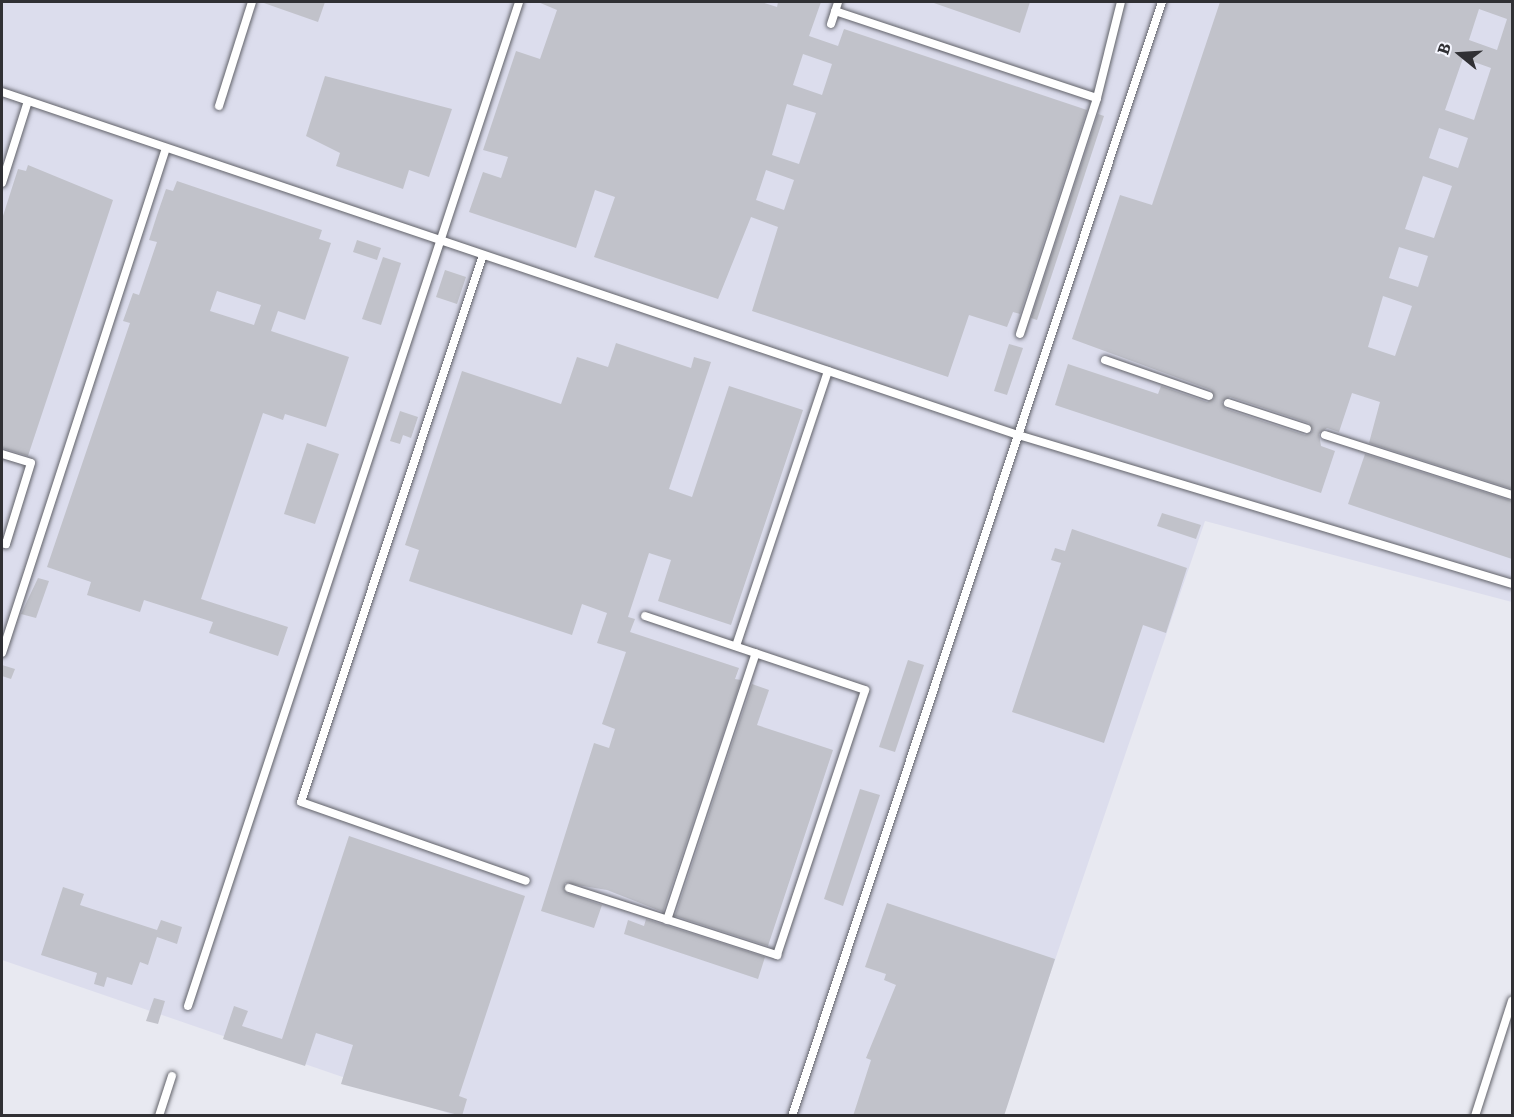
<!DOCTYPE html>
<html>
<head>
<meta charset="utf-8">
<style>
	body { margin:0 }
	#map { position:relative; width:1514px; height:1117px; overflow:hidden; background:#e8e9f1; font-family:Literata,serif }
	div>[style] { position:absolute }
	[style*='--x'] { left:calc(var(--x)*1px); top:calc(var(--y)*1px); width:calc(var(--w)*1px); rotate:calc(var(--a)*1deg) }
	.built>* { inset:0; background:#dcdded }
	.building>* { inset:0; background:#c1c2ca }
	.roads { filter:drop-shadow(0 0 2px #616269) drop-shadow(0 0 2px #616269) }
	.service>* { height:8px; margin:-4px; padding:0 4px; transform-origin:4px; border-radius:4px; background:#fff }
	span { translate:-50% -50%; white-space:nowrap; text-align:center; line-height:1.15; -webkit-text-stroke:4.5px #f5f6ff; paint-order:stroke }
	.frame { position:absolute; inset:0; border:3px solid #303034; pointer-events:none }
	.north { position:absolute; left:1430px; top:24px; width:60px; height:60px; -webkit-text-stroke:4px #f5f6ff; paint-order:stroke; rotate:288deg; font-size:16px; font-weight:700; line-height:24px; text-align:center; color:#303034 }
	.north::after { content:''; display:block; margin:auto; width:21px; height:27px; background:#303034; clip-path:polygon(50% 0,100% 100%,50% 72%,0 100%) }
</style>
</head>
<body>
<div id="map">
	<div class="built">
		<div style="clip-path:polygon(2px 2px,1512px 2px,1512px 602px,1205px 521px,1002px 1115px,453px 1115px,2px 960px)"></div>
	</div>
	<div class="building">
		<div style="clip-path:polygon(261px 2px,325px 2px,318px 22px)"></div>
		<div style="clip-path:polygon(evenodd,538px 2px,761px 2px,777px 7px,778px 2px,821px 2px,809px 36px,838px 46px,844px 29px,1087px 110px,1020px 314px,1013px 312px,1007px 327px,969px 315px,948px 377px,752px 311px,778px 227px,751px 217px,718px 299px,594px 257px,615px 197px,595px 190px,576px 248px,469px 212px,483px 172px,501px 178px,508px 157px,483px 150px,516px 51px,540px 59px,557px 10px,538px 2px,803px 54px,832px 64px,822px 95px,793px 85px,803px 54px,538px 2px,787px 104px,816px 113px,799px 164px,772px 155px,787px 104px,538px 2px,766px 170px,794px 180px,784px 210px,756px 200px,766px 170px)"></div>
		<div style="clip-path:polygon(931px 2px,1030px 2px,1020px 33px)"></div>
		<div style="clip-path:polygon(evenodd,1220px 2px,1512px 2px,1512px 489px,1369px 443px,1380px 402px,1352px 393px,1339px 432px,1327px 428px,1319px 434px,1321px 446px,1335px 451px,1321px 493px,1055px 405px,1068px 364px,1158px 394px,1161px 386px,1207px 402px,1214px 398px,1211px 390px,1072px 339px,1120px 195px,1152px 205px,1220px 2px,1479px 9px,1507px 19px,1497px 50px,1469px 40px,1479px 9px,1220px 2px,1463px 58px,1491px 68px,1474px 120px,1445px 110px,1463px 58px,1220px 2px,1439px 128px,1468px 138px,1458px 168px,1429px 158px,1439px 128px,1220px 2px,1423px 176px,1452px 186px,1434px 238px,1405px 229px,1423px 176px,1220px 2px,1399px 247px,1428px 256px,1418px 287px,1389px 278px,1399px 247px,1220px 2px,1383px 296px,1412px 306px,1395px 356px,1368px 347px,1383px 296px,1220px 2px,1230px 397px,1309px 423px,1312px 431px,1305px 435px,1226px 409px,1222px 402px,1230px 397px)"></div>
		<div style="clip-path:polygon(325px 76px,452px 109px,429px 177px,409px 170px,403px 189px,336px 166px,340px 153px,306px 136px)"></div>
		<div style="clip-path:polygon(1098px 114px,1104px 116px,1037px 320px,1031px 318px)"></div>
		<div style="clip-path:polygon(28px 165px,113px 200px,28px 456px,2px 448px,2px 219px,18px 169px,26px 171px)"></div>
		<div style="clip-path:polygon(evenodd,177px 181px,322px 230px,319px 239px,331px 243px,305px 320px,278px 311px,271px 331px,349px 357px,326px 427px,285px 414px,283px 420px,263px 413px,201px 599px,288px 627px,278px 656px,209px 633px,213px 622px,144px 600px,140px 612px,87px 595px,91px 582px,47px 567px,130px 323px,123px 321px,133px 293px,139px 295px,157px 242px,149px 240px,157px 215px,166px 189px,173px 191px,177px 181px,217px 291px,261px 305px,254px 325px,210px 311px,217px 291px)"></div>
		<div style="clip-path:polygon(357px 240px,381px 248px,377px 260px,353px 252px)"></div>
		<div style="clip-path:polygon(383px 257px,401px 263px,381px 325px,362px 319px)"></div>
		<div style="clip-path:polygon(445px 270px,466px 277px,457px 304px,436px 297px)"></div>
		<div style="clip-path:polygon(616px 343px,691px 368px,694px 357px,711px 362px,669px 489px,692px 497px,729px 386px,803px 410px,731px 625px,658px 601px,671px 560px,649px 553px,628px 617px,635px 619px,630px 632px,739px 668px,735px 679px,741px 680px,663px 912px,607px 890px,565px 883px,567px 893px,602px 905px,594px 928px,541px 911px,594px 743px,609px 748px,615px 729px,602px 724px,626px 652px,597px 643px,607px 613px,582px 604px,572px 635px,409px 581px,419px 550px,405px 545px,462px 371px,561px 404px,577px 357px,608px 367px)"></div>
		<div style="clip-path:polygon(1009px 344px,1023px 348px,1007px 395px,994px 391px)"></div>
		<div style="clip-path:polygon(400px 411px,418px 417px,411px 438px,403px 435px,400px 444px,390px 441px)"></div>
		<div style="clip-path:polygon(307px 443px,339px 454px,315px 524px,284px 514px)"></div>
		<div style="clip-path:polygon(1365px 454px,1512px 501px,1512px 559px,1348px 504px)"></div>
		<div style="clip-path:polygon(1162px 513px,1201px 525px,1196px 539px,1157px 526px)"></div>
		<div style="clip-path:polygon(1072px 529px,1187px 568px,1166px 633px,1143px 625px,1104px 743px,1012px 712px,1061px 563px,1051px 560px,1055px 548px,1065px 551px)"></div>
		<div style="clip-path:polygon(38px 578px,49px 581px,36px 618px,21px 614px)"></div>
		<div style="clip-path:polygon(908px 660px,924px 665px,895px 752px,879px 747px)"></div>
		<div style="clip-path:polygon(2px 665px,15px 669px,11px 679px,2px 676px)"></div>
		<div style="clip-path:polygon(752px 684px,769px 690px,757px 725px,833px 750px,768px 946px,675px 916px)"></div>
		<div style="clip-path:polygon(860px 789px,880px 795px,843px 906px,824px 899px)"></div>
		<div style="clip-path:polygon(349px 836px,525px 896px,459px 1096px,467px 1099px,462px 1116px,341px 1084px,353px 1045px,316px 1033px,305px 1066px,223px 1039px,234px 1006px,248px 1011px,242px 1026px,282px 1039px)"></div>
		<div style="clip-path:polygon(63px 887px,84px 894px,80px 905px,157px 930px,161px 920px,182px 927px,177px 944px,157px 937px,148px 965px,140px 962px,132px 985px,107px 977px,104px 987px,94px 984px,97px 973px,41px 955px)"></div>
		<div style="clip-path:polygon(887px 903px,1055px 959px,1004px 1116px,853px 1116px,871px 1060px,866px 1058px,896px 985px,884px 980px,886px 974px,865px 967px)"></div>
		<div style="clip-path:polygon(646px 919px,765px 957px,758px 979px,624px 934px,628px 920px,644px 926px)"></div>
		<div style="clip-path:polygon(154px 998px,165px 1001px,158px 1024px,146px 1021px)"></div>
	</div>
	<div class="roads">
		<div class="service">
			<div style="--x:835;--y:11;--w:276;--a:18.4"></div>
			<div style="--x:831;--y:24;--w:23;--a:-72"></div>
			<div style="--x:2;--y:92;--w:1069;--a:18.66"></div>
			<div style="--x:1015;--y:434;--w:519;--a:16.79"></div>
			<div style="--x:219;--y:106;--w:109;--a:-72.4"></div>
			<div style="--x:2;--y:183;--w:86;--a:-72.4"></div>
			<div style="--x:483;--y:255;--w:576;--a:108.4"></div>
			<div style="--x:301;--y:802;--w:238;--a:19.3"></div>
			<div style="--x:1020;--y:334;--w:248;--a:-71.9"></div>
			<div style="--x:1097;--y:98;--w:99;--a:-76"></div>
			<div style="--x:1105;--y:360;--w:110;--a:19.1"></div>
			<div style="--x:1228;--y:403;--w:83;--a:18.2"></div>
			<div style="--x:1325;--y:435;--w:196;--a:17.8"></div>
			<div style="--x:2;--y:454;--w:30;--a:17"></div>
			<div style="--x:31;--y:463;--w:85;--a:107.2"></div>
			<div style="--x:6;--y:544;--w:4;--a:-166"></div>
			<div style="--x:736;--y:646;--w:290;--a:-71.5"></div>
			<div style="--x:2;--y:653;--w:531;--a:-72.01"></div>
			<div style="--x:569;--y:888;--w:219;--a:17.9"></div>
			<div style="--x:777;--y:955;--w:279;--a:-71.6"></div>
			<div style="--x:865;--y:690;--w:232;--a:-161.4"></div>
			<div style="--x:667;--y:920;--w:281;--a:-71.6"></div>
			<div style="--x:188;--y:1006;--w:1057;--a:-71.75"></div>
			<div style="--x:159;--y:1116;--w:42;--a:-72"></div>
			<div style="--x:792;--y:1116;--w:1174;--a:-71.63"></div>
			<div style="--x:1475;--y:1116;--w:121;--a:-72.2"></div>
		</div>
	</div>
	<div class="frame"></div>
	<div class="north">B</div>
</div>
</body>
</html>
